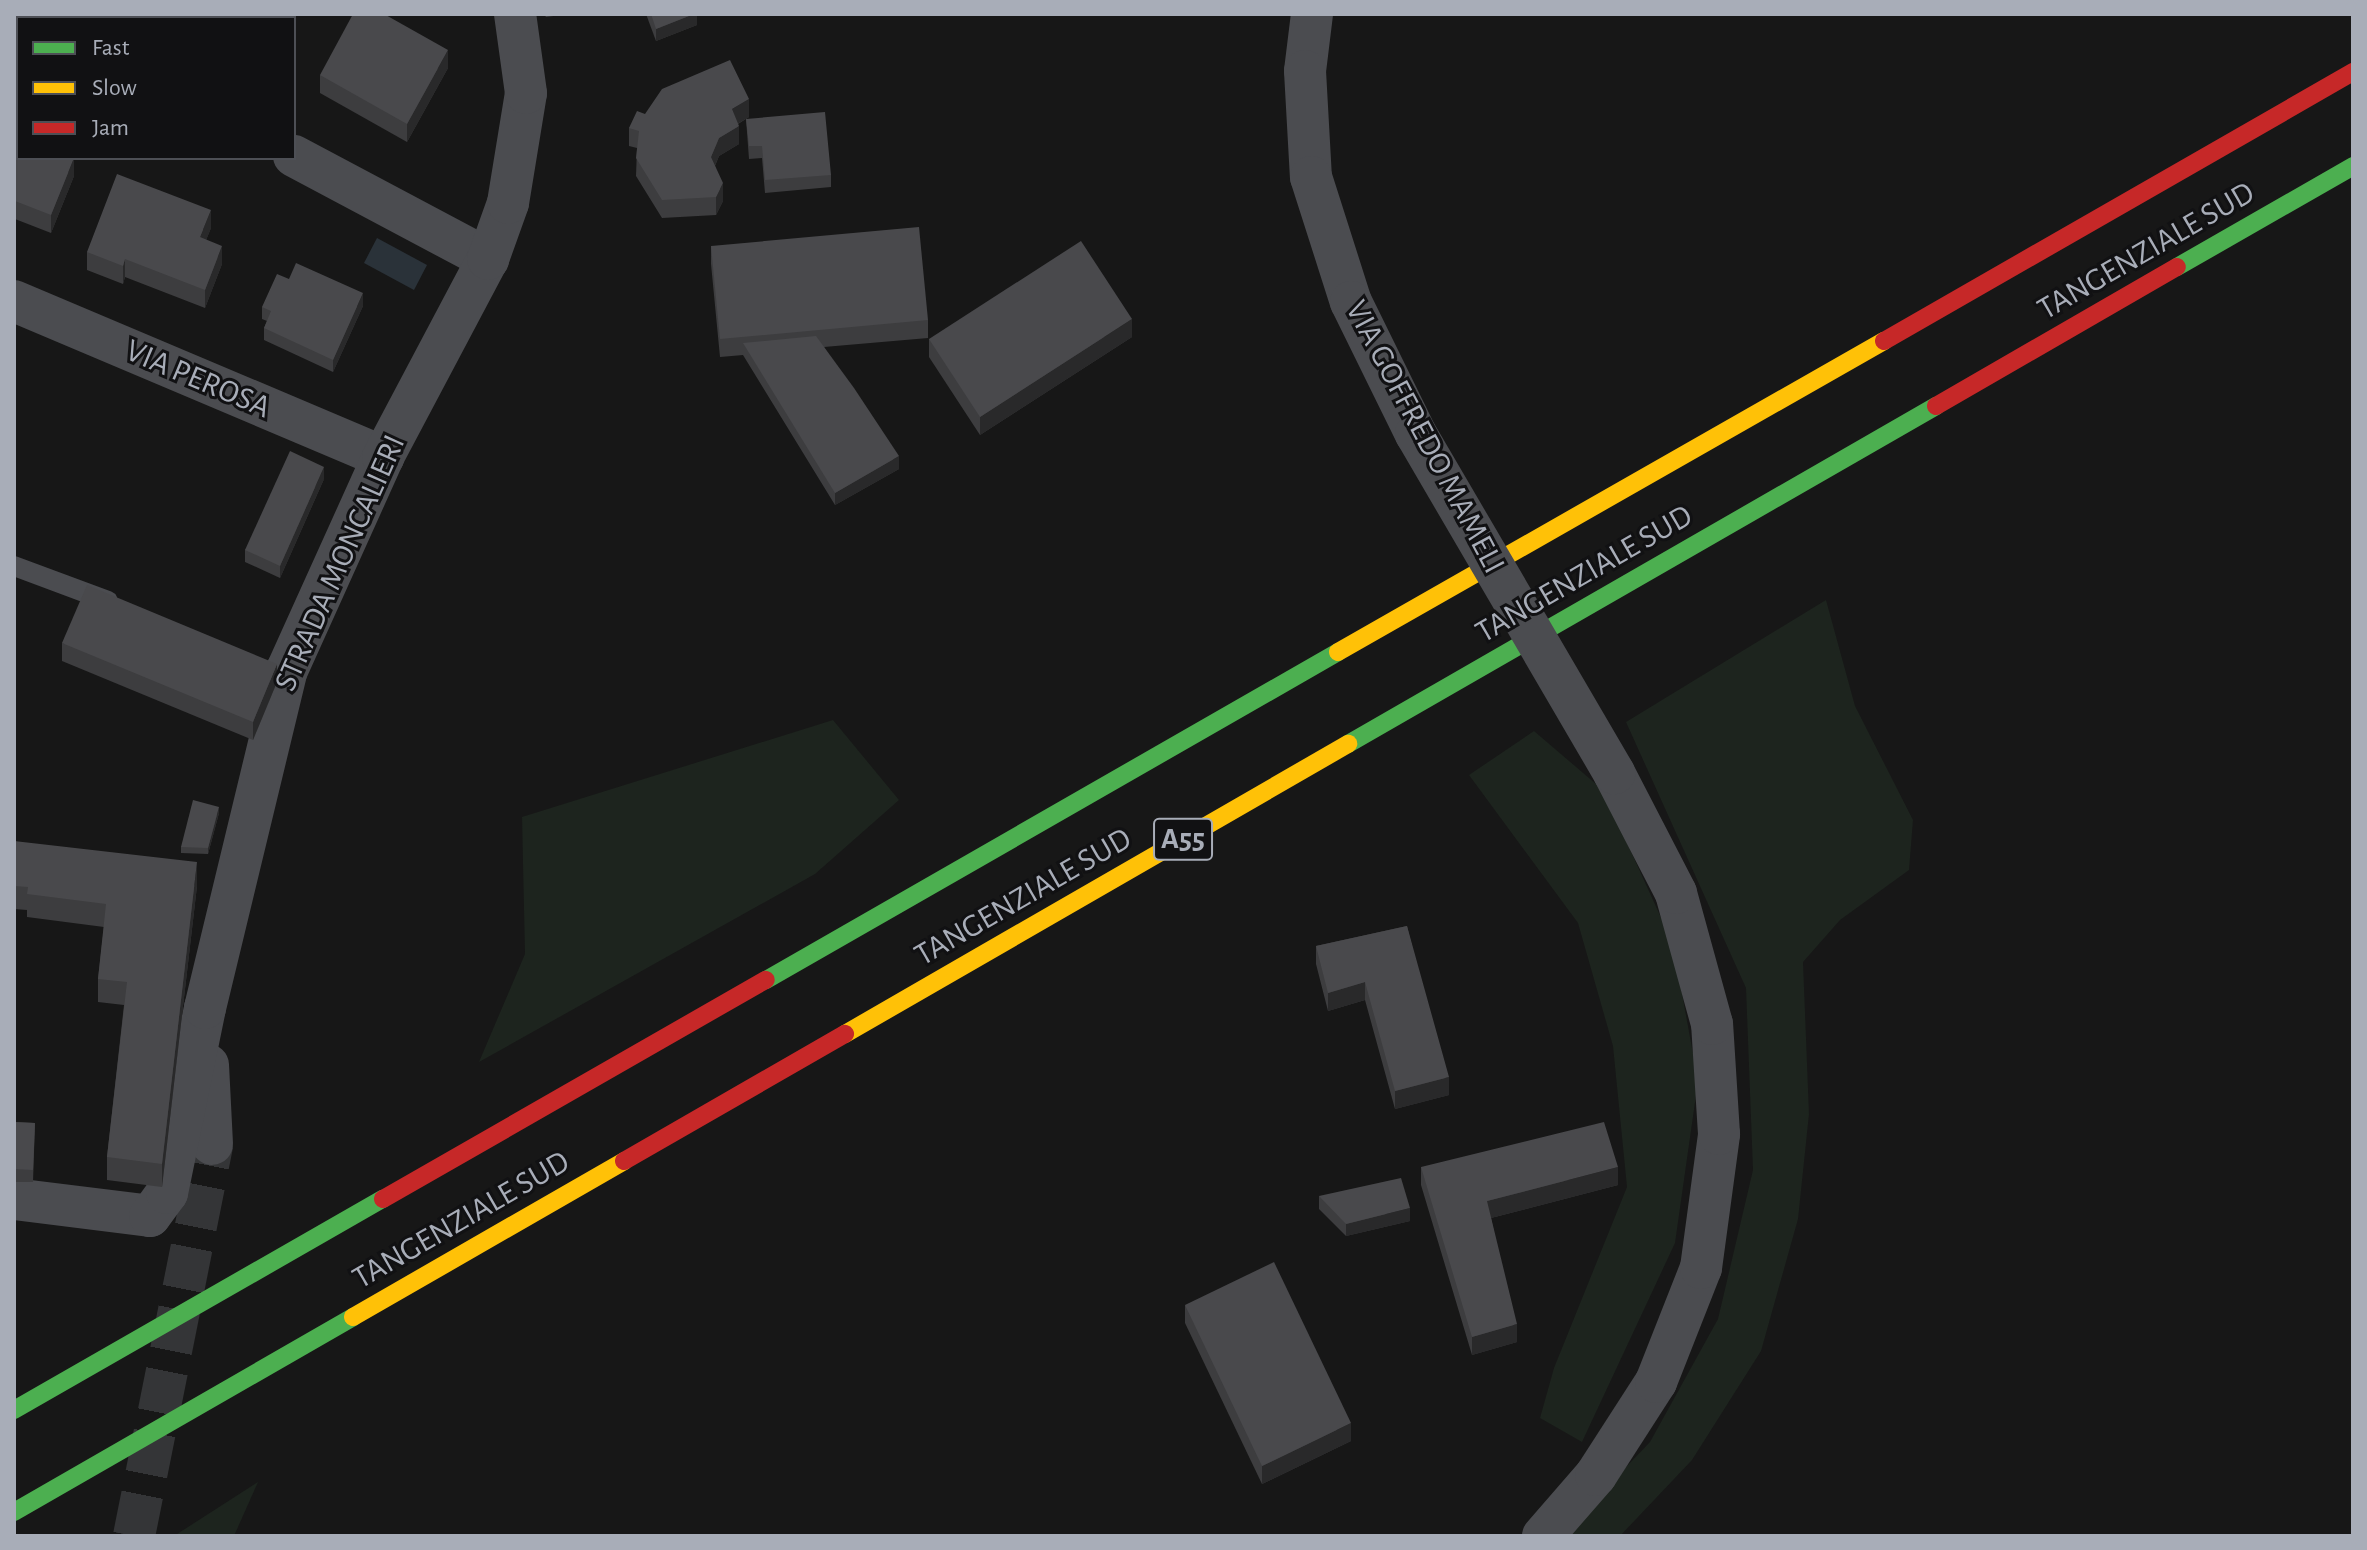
<!DOCTYPE html>
<html>
<head>
<meta charset="utf-8">
<style>
	body { margin:0 }
	#map { position:relative; width:2367px; height:1550px; overflow:hidden; background:#171717; font-family:"Alegreya Sans",sans-serif }
	div>[style] { position:absolute }
	[style*='--x'] { left:calc(var(--x)*1px); top:calc(var(--y)*1px); width:calc(var(--w)*1px); rotate:calc(var(--a)*1deg) }
	.green>* { inset:0; background:#1d241e }
	.water>* { inset:0; background:#2a3239 }
	.street-tunnel>* { height:42px; margin-top:-21px; transform-origin:0; background:repeating-linear-gradient(90deg,#343537 0 42px,transparent 0 63px) }
	.lane>* { height:20px; margin:-10px; padding:0 10px; transform-origin:10px; border-radius:10px; background:#4b4c50 }
	.street>* { height:42px; margin:-21px; padding:0 21px; transform-origin:21px; border-radius:21px; background:#4b4c50 }
	.fast>* { height:18px; margin:-9px; padding:0 9px; transform-origin:9px; border-radius:9px; background:#4caf50 }
	.slow>* { height:18px; margin:-9px; padding:0 9px; transform-origin:9px; border-radius:9px; background:#ffc107 }
	.jam>* { height:18px; margin:-9px; padding:0 9px; transform-origin:9px; border-radius:9px; background:#c62828 }
	.street-bridge>* { height:42px; margin:-21px; padding:0 21px; transform-origin:21px; border-radius:21px; background:#4b4c50 }
	.wall>* { inset:0; background:#3d3d3f }
	.shaded-wall>* { inset:0; background:#29292a }
	.building>* { inset:0; background:#49494c }
	span { translate:-50% -50%; white-space:nowrap; text-align:center; line-height:1.15; -webkit-text-stroke:6px #111113; paint-order:stroke }
	.shield-label span { padding:2px 6px; background:#111113; border:2px solid; border-radius:6px; -webkit-text-stroke-width:0 }
	.shield-label { font-size:30px; color:#a8adb8; font-weight:700 }
	.street-label { font-size:32px; color:#a8adb8 }
	.frame { position:absolute; inset:0; border:16px solid #a8adb8; pointer-events:none }
	.legend { position:absolute; left:16px; top:16px; width:280px; height:144px; box-sizing:border-box; background:#111113; border:2px solid #4d4f55; margin:0; padding:10px 14px; list-style:none; font-size:24px; color:#a8adb8 }
	.legend li { display:flex; align-items:center; gap:16px; height:40px }
	.legend b { width:40px; border:2px solid #4d4f55 }
</style>
</head>
<body>
<div id="map">
	<div class="green">
		<div style="clip-path:polygon(1826px 600px,1855px 706px,1913px 820px,1909px 870px,1840px 920px,1803px 962px,1809px 1114px,1798px 1219px,1761px 1351px,1692px 1460px,1620px 1536px,1560px 1536px,1650px 1442px,1718px 1319px,1753px 1170px,1746px 988px,1626px 722px)"></div>
		<div style="clip-path:polygon(833px 720px,899px 800px,815px 874px,479px 1062px,525px 954px,522px 817px)"></div>
		<div style="clip-path:polygon(1534px 731px,1603px 790px,1673px 944px,1698px 1081px,1675px 1243px,1582px 1442px,1540px 1418px,1554px 1368px,1627px 1187px,1613px 1046px,1578px 923px,1469px 775px)"></div>
		<div style="clip-path:polygon(258px 1482px,234px 1536px,174px 1536px)"></div>
	</div>
	<div class="water">
		<div style="clip-path:polygon(377px 238px,427px 265px,414px 290px,364px 263px)"></div>
	</div>
	<div class="street-tunnel">
		<div style="--x:134;--y:1536;--w:400;--a:-78.7"></div>
	</div>
	<div class="lane">
		<div style="--x:14;--y:566;--w:100;--a:20.4"></div>
	</div>
	<div class="street">
		<div style="--x:27;--y:14;--w:8;--a:30"></div>
		<div style="--x:1312;--y:14;--w:57;--a:97"></div>
		<div style="--x:1305;--y:71;--w:106;--a:86.8"></div>
		<div style="--x:1311;--y:177;--w:131;--a:72.3"></div>
		<div style="--x:1351;--y:302;--w:147;--a:63.8"></div>
		<div style="--x:294;--y:156;--w:220;--a:28"></div>
		<div style="--x:14;--y:301;--w:401;--a:22.9"></div>
		<div style="--x:208;--y:1065;--w:79;--a:87.1"></div>
		<div style="--x:14;--y:1199;--w:137;--a:7.1"></div>
		<div style="--x:150;--y:1216;--w:29;--a:-54"></div>
		<div style="--x:167;--y:1193;--w:189;--a:-78.4"></div>
		<div style="--x:205;--y:1008;--w:348;--a:-76.4"></div>
		<div style="--x:287;--y:670;--w:234;--a:-65.7"></div>
		<div style="--x:383;--y:457;--w:224;--a:-62.1"></div>
		<div style="--x:488;--y:259;--w:59;--a:-70.3"></div>
		<div style="--x:508;--y:203;--w:111;--a:-80.7"></div>
		<div style="--x:526;--y:93;--w:80;--a:-97.9"></div>
		<div style="--x:1543;--y:1536;--w:81;--a:-49"></div>
		<div style="--x:1596;--y:1475;--w:111;--a:-57.2"></div>
		<div style="--x:1656;--y:1382;--w:123;--a:-68.5"></div>
		<div style="--x:1701;--y:1268;--w:135;--a:-82.3"></div>
		<div style="--x:1719;--y:1134;--w:110;--a:-93.6"></div>
		<div style="--x:1712;--y:1024;--w:136;--a:-105.4"></div>
		<div style="--x:1676;--y:893;--w:135;--a:-117.3"></div>
	</div>
	<div class="fast">
		<div style="--x:2177;--y:267;--w:203;--a:-29.8"></div>
		<div style="--x:1348;--y:744;--w:678;--a:-29.89"></div>
		<div style="--x:766;--y:980;--w:659;--a:-29.83"></div>
		<div style="--x:14;--y:1410;--w:425;--a:-29.8"></div>
		<div style="--x:14;--y:1512;--w:391;--a:-29.9"></div>
	</div>
	<div class="slow">
		<div style="--x:1338;--y:652;--w:628;--a:-29.67"></div>
		<div style="--x:845;--y:1034;--w:581;--a:-29.97"></div>
		<div style="--x:353;--y:1317;--w:313;--a:-29.9"></div>
	</div>
	<div class="jam">
		<div style="--x:1884;--y:341;--w:541;--a:-29.84"></div>
		<div style="--x:1936;--y:406;--w:278;--a:-30"></div>
		<div style="--x:624;--y:1161;--w:255;--a:-29.9"></div>
		<div style="--x:383;--y:1199;--w:441;--a:-29.8"></div>
	</div>
	<div class="street-bridge">
		<div style="--x:1416;--y:434;--w:393;--a:59.7"></div>
	</div>
	<div class="wall">
		<div style="clip-path:polygon(544px 14px,568px 14px,546px 17px)"></div>
		<div style="clip-path:polygon(646px 14px,697px 14px,697px 25px,656px 41px)"></div>
		<div style="clip-path:polygon(448px 68px,407px 142px,320px 93px,320px 75px)"></div>
		<div style="clip-path:polygon(645px 114px,749px 117px,738px 124px,739px 144px,719px 156px,715px 166px,723px 201px,716px 215px,662px 218px,636px 176px,637px 148px,629px 146px,629px 128px)"></div>
		<div style="clip-path:polygon(746px 119px,831px 175px,831px 187px,765px 193px,762px 158px,749px 159px)"></div>
		<div style="clip-path:polygon(14px 133px,74px 176px,51px 233px,15px 219px)"></div>
		<div style="clip-path:polygon(211px 228px,206px 240px,222px 264px,205px 308px,125px 277px,123px 284px,87px 270px,87px 252px)"></div>
		<div style="clip-path:polygon(711px 246px,928px 320px,928px 338px,824px 347px,899px 469px,835px 505px,743px 355px,720px 357px,711px 264px)"></div>
		<div style="clip-path:polygon(363px 306px,333px 372px,264px 340px,264px 328px,267px 321px,262px 319px,262px 307px)"></div>
		<div style="clip-path:polygon(1132px 337px,980px 435px,929px 357px,929px 339px)"></div>
		<div style="clip-path:polygon(324px 479px,280px 578px,245px 562px,245px 550px)"></div>
		<div style="clip-path:polygon(62px 643px,277px 682px,253px 740px,62px 661px)"></div>
		<div style="clip-path:polygon(219px 813px,208px 854px,181px 853px,181px 847px)"></div>
		<div style="clip-path:polygon(14px 841px,197px 886px,162px 1187px,107px 1180px,107px 1157px,124px 1005px,98px 1002px,98px 979px,104px 927px,27px 917px,27px 910px,14px 909px)"></div>
		<div style="clip-path:polygon(1407px 926px,1449px 1095px,1395px 1109px,1365px 1000px,1328px 1011px,1316px 964px,1316px 946px)"></div>
		<div style="clip-path:polygon(14px 1122px,35px 1123px,33px 1182px,14px 1182px)"></div>
		<div style="clip-path:polygon(1421px 1167px,1618px 1185px,1491px 1218px,1517px 1342px,1472px 1355px,1421px 1185px)"></div>
		<div style="clip-path:polygon(1319px 1196px,1410px 1221px,1346px 1236px,1319px 1209px)"></div>
		<div style="clip-path:polygon(1185px 1305px,1351px 1441px,1262px 1484px,1185px 1323px)"></div>
	</div>
	<div class="shaded-wall">
		<div style="clip-path:polygon(694px 14px,697px 14px,697px 25px,656px 41px,656px 29px)"></div>
		<div style="clip-path:polygon(448px 50px,448px 68px,407px 142px,407px 124px)"></div>
		<div style="clip-path:polygon(749px 99px,749px 117px,732px 127px,732px 109px)"></div>
		<div style="clip-path:polygon(739px 126px,739px 144px,719px 156px,711px 175px,711px 157px,719px 138px)"></div>
		<div style="clip-path:polygon(74px 158px,74px 176px,51px 233px,51px 215px)"></div>
		<div style="clip-path:polygon(723px 183px,723px 201px,716px 215px,716px 197px)"></div>
		<div style="clip-path:polygon(211px 210px,211px 228px,200px 255px,200px 237px)"></div>
		<div style="clip-path:polygon(222px 246px,222px 264px,205px 308px,205px 290px)"></div>
		<div style="clip-path:polygon(125px 259px,125px 277px,123px 284px,123px 266px)"></div>
		<div style="clip-path:polygon(363px 293px,363px 306px,333px 372px,333px 360px)"></div>
		<div style="clip-path:polygon(1132px 319px,1132px 337px,980px 435px,980px 417px)"></div>
		<div style="clip-path:polygon(899px 456px,899px 469px,835px 505px,835px 493px)"></div>
		<div style="clip-path:polygon(324px 467px,324px 479px,280px 578px,280px 566px)"></div>
		<div style="clip-path:polygon(277px 664px,277px 682px,253px 740px,253px 722px)"></div>
		<div style="clip-path:polygon(219px 807px,219px 813px,208px 854px,208px 848px)"></div>
		<div style="clip-path:polygon(197px 862px,197px 886px,162px 1187px,162px 1164px)"></div>
		<div style="clip-path:polygon(1365px 982px,1365px 1000px,1328px 1011px,1328px 993px)"></div>
		<div style="clip-path:polygon(1449px 1077px,1449px 1095px,1395px 1109px,1395px 1091px)"></div>
		<div style="clip-path:polygon(1618px 1167px,1618px 1185px,1487px 1219px,1487px 1201px)"></div>
		<div style="clip-path:polygon(1410px 1208px,1410px 1221px,1346px 1236px,1346px 1224px)"></div>
		<div style="clip-path:polygon(1517px 1324px,1517px 1342px,1472px 1355px,1472px 1337px)"></div>
		<div style="clip-path:polygon(1351px 1423px,1351px 1441px,1262px 1484px,1262px 1466px)"></div>
	</div>
	<div class="building">
		<div style="clip-path:polygon(353px 14px,384px 14px,448px 50px,407px 124px,320px 75px)"></div>
		<div style="clip-path:polygon(651px 14px,694px 14px,656px 29px)"></div>
		<div style="clip-path:polygon(730px 60px,749px 99px,732px 109px,739px 126px,719px 138px,711px 157px,723px 183px,716px 197px,662px 200px,636px 158px,639px 131px,629px 128px,637px 111px,645px 114px,662px 89px)"></div>
		<div style="clip-path:polygon(825px 112px,831px 175px,765px 180px,762px 146px,749px 146px,746px 119px)"></div>
		<div style="clip-path:polygon(17px 126px,18px 126px,18px 158px,74px 158px,51px 215px,15px 201px,14px 202px,14px 133px)"></div>
		<div style="clip-path:polygon(117px 174px,211px 210px,200px 237px,222px 246px,205px 290px,125px 259px,123px 266px,87px 252px)"></div>
		<div style="clip-path:polygon(919px 227px,928px 320px,720px 339px,711px 246px)"></div>
		<div style="clip-path:polygon(1081px 241px,1132px 319px,980px 417px,929px 339px)"></div>
		<div style="clip-path:polygon(296px 263px,363px 293px,333px 360px,264px 328px,271px 311px,262px 307px,277px 274px,289px 279px)"></div>
		<div style="clip-path:polygon(816px 336px,854px 388px,899px 456px,835px 493px,743px 343px)"></div>
		<div style="clip-path:polygon(290px 451px,324px 467px,280px 566px,245px 550px)"></div>
		<div style="clip-path:polygon(87px 585px,277px 664px,253px 722px,62px 643px)"></div>
		<div style="clip-path:polygon(193px 800px,219px 807px,208px 848px,181px 847px)"></div>
		<div style="clip-path:polygon(14px 841px,197px 862px,162px 1164px,107px 1157px,127px 982px,98px 979px,106px 904px,27px 894px,28px 887px,14px 886px)"></div>
		<div style="clip-path:polygon(1407px 926px,1449px 1077px,1395px 1091px,1365px 982px,1328px 993px,1316px 946px)"></div>
		<div style="clip-path:polygon(14px 1122px,35px 1123px,33px 1170px,14px 1169px)"></div>
		<div style="clip-path:polygon(1604px 1122px,1618px 1167px,1487px 1201px,1517px 1324px,1472px 1337px,1421px 1167px)"></div>
		<div style="clip-path:polygon(1401px 1178px,1410px 1208px,1346px 1224px,1319px 1196px)"></div>
		<div style="clip-path:polygon(1274px 1262px,1351px 1423px,1262px 1466px,1185px 1305px)"></div>
	</div>
	<div class="shield-label">
		<span style="left:1183px;top:839px">A55</span>
	</div>
	<div class="street-label">
		<span style="left:2146px;top:251px;rotate:-30deg">TANGENZIALE SUD</span>
		<span style="left:198px;top:379px;rotate:23deg">VIA PEROSA</span>
		<span style="left:1425px;top:437px;rotate:62deg">VIA GOFFREDO MAMELI</span>
		<span style="left:340px;top:563px;rotate:-66deg">STRADA MONCALIERI</span>
		<span style="left:1584px;top:574px;rotate:-30deg">TANGENZIALE SUD</span>
		<span style="left:1023px;top:897px;rotate:-30deg">TANGENZIALE SUD</span>
		<span style="left:461px;top:1220px;rotate:-30deg">TANGENZIALE SUD</span>
	</div>
	<div class="frame"></div>
	<ul class="legend">
	<li><b style="height:10px;background:#4caf50"></b>Fast</li>
	<li><b style="height:10px;background:#ffc107"></b>Slow</li>
	<li><b style="height:10px;background:#c62828"></b>Jam</li>
	</ul>
</div>
</body>
</html>
